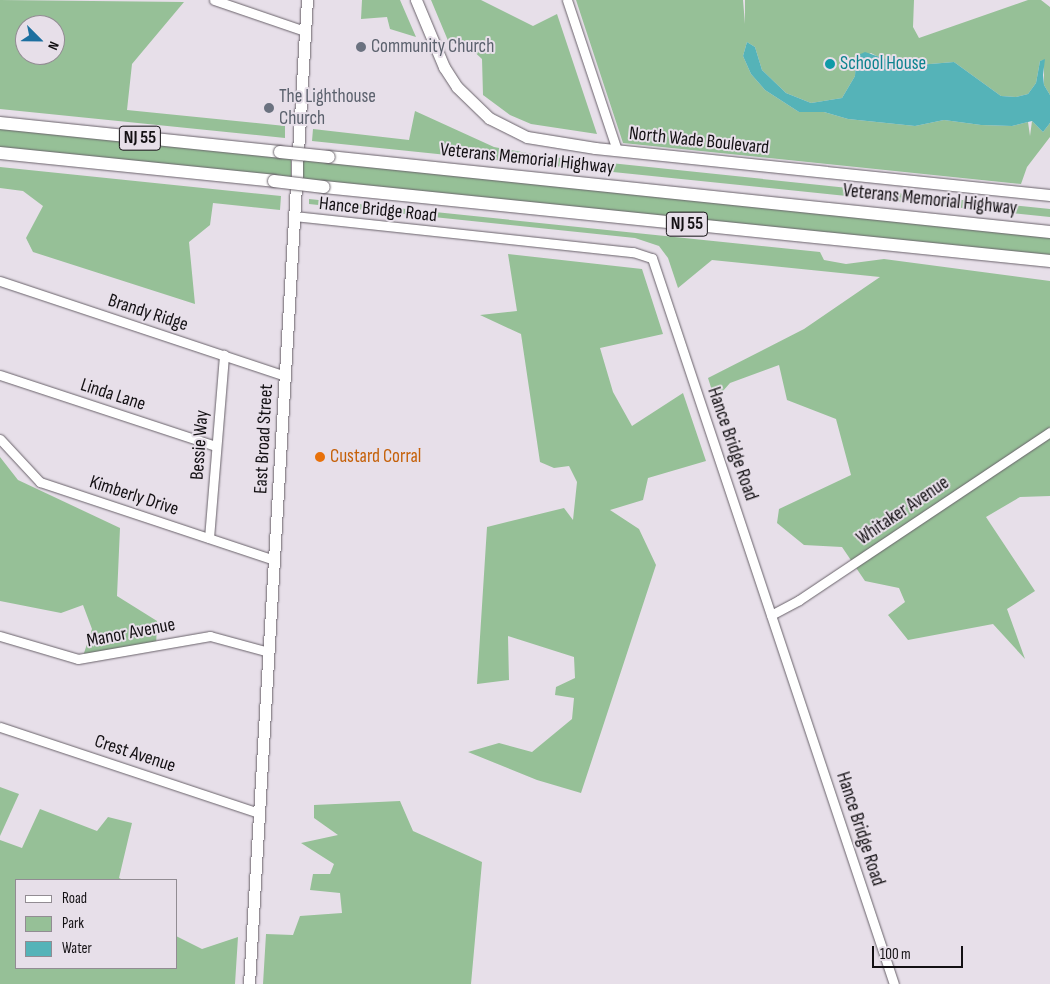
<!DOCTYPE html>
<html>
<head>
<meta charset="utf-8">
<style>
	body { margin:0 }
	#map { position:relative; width:1050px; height:984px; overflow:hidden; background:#e7dfe9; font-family:"Sofia Sans Condensed",sans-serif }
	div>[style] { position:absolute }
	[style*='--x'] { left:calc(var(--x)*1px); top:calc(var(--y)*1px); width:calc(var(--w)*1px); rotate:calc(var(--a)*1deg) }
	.green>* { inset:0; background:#96c097 }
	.water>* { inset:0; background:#55b3b8 }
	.roads { filter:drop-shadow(0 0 1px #69626a) drop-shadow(0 0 1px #69626a) }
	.minor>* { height:9px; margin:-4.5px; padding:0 4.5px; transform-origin:4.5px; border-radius:4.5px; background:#fff }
	.major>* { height:11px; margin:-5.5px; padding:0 5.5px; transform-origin:5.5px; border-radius:5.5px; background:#fff }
	.highway>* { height:12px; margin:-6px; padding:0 6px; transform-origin:6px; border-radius:6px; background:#fff }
	.bridges { filter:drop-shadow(0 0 1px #69626a) drop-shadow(0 0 1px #69626a) }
	.highway-bridge>* { height:12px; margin:-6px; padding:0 6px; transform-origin:6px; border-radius:6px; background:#fff }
	.dots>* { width:14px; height:14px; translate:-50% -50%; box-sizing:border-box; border:2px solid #e7dfe9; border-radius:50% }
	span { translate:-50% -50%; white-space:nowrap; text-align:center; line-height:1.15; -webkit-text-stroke:4px #e7dfe9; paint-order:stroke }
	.shield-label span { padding:1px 4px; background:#e7dfe9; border:1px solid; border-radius:4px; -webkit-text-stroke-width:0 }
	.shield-label { font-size:18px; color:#131013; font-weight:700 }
	.worship-label { font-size:19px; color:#5b616d }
	.left { translate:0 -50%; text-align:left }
	.culture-label { font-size:19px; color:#0d838f }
	.street-label { font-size:19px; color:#131013 }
	.food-label { font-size:19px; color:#c56008 }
	.legend { position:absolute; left:15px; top:879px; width:162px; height:90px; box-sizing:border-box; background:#e7dfe9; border:1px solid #928c93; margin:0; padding:6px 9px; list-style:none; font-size:15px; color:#131013 }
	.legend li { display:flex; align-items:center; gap:10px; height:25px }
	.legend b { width:25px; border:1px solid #928c93 }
	.north { position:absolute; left:15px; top:15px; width:50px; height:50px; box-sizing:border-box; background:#e7dfe9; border:1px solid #928c93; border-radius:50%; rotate:113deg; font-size:14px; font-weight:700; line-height:20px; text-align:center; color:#131013 }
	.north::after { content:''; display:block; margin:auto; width:18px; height:22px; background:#1d6fa0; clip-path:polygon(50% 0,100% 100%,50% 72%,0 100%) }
	.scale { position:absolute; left:872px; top:946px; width:91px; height:22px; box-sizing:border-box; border:2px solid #131013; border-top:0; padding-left:6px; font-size:15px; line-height:18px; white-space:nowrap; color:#131013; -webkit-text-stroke:4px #e7dfe9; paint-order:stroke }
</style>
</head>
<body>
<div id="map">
	<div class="green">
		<div style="clip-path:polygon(evenodd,0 0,184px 2px,132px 64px,127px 110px,285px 126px,285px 138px,0 109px,0 0,25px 25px,55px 25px,55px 55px,25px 55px,25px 25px)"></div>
		<div style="clip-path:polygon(362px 0,400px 0,416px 37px,390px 29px,387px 17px,361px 19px)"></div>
		<div style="clip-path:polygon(431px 0,481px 0,533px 26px,557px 14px,597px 134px,531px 124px,510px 115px,483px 95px,482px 59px,467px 45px,449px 43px)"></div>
		<div style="clip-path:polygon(576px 0,743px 0,745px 24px,745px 0,914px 0,913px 27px,919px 38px,1028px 0,1041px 0,1050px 7px,1050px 95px,1044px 85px,1044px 60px,1040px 61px,1036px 83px,1028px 94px,1016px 97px,1001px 96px,954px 62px,906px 66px,890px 63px,871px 53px,855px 61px,855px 76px,842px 98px,811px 103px,786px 93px,762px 70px,755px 47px,747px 42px,743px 56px,751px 74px,765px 90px,799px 112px,824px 112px,848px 119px,915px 126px,944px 120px,981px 125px,1012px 126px,1028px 122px,1030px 136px,1032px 121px,1043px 132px,1050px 123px,1050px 137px,1027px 167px,1021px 184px,623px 143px)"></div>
		<div style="clip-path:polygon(415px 111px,494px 147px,543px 156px,1050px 209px,1050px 217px,312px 141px,313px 129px,409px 140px)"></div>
		<div style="clip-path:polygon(0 127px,291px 158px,291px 178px,0 150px)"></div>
		<div style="clip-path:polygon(302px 160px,1050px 236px,1050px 256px,302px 180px)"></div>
		<div style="clip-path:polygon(0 167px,281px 196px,280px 210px,213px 203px,210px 225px,189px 242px,195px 304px,33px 252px,26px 238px,43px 206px,23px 191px,0 188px)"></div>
		<div style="clip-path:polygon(309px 199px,820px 252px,824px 260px,846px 264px,884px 259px,1050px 281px,1050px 496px,1020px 497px,986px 517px,1035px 591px,1007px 609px,1025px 659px,993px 624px,908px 640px,888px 615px,905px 602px,899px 588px,865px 581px,842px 547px,804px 545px,777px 523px,779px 509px,851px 475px,836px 419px,787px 400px,779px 365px,730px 383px,715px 400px,708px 378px,804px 329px,880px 277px,712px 260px,678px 288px,668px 258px,659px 246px,635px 238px,309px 204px)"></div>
		<div style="clip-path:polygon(508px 254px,642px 269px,663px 334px,600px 348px,613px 392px,632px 426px,683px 393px,706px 461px,648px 478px,643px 500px,610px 510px,639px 529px,656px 565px,581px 793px,537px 780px,468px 752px,499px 743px,532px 752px,572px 719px,574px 698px,555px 695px,556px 687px,575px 678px,574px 657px,508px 636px,509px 680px,477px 684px,487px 527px,564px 508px,573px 520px,577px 482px,569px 466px,554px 468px,540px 462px,521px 334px,480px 315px,517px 311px)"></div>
		<div style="clip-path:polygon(0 457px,18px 480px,120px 528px,117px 596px,157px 621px,156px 648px,82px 659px,92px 629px,83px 605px,61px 613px,0 601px)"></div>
		<div style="clip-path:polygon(0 787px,19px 794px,0 836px)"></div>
		<div style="clip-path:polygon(400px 801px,413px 831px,482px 862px,471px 984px,263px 984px,266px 934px,293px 935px,300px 916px,342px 913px,340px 893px,310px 890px,313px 874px,330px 874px,334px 864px,301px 843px,338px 835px,314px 818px,314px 805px)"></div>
		<div style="clip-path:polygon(40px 809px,97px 831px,108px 817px,132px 823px,119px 878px,123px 880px,16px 880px,16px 968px,176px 968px,176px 936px,202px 949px,238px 937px,235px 984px,0 984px,0 840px,22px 848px)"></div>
	</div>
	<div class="water">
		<div style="clip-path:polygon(747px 42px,755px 47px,762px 70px,786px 93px,811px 103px,842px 98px,855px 76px,856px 56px,865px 52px,906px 66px,954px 62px,1001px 96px,1016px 97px,1028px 94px,1036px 83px,1040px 61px,1045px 59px,1043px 75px,1044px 85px,1050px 95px,1050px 123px,1043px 132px,1032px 121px,1012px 126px,981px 125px,944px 120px,915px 126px,848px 119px,824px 112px,799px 112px,765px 90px,751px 74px,743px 56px)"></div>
	</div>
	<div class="roads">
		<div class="minor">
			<div style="--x:214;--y:0;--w:96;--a:18.8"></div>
			<div style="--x:567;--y:0;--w:158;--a:71.6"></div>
			<div style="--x:294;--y:216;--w:341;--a:6.1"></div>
			<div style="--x:633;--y:252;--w:20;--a:18"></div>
			<div style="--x:652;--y:258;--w:765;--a:71.57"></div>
			<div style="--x:0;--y:281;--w:300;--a:18.4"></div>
			<div style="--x:0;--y:375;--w:227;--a:18.2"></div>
			<div style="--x:0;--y:439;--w:59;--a:47.1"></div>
			<div style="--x:40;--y:482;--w:247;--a:18.4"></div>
			<div style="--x:209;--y:538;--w:184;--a:-85.3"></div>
			<div style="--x:771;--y:615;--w:32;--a:-28"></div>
			<div style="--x:799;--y:600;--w:302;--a:-33.8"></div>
			<div style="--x:0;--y:636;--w:81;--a:16.4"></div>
			<div style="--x:78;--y:659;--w:134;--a:-9.9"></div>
			<div style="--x:210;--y:636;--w:61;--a:15.2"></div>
			<div style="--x:0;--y:727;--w:273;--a:18.4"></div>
		</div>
		<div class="major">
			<div style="--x:416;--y:0;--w:73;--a:67.3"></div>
			<div style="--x:444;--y:67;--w:24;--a:57"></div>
			<div style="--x:457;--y:87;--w:45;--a:44.1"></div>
			<div style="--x:489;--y:118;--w:42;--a:26.6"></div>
			<div style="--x:527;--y:137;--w:69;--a:9.2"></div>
			<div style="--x:595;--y:148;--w:457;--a:5.9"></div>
			<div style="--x:249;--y:984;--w:986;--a:-86.63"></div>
		</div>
		<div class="highway">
			<div style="--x:0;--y:123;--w:281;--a:5.9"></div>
			<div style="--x:0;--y:153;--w:275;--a:5.8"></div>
			<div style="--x:329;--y:157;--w:725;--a:5.94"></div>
			<div style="--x:324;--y:187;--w:730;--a:5.82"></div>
		</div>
	</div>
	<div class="bridges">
		<div class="highway-bridge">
			<div style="--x:280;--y:152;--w:49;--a:5.8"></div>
			<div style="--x:274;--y:181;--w:50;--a:6.8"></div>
		</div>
	</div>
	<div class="dots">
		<div style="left:361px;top:47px;background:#6b7280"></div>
		<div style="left:830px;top:64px;background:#0f9aa8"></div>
		<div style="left:269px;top:108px;background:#6b7280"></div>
		<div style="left:320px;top:457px;background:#e8710a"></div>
	</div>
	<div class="shield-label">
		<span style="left:140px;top:138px">NJ 55</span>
		<span style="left:687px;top:224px">NJ 55</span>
	</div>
	<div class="worship-label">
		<span class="left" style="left:371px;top:47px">Community Church</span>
		<span class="left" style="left:279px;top:108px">The Lighthouse<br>Church</span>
	</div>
	<div class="culture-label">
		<span class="left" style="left:840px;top:64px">School House</span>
	</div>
	<div class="street-label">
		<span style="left:699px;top:141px;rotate:6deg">North Wade Boulevard</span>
		<span style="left:527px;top:159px;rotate:6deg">Veterans Memorial Highway</span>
		<span style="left:930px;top:200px;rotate:6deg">Veterans Memorial Highway</span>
		<span style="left:378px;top:210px;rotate:6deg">Hance Bridge Road</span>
		<span style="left:148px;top:313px;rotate:18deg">Brandy Ridge</span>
		<span style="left:113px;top:395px;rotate:18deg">Linda Lane</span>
		<span style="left:264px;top:439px;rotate:-87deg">East Broad Street</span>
		<span style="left:732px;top:444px;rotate:71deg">Hance Bridge Road</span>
		<span style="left:200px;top:445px;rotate:-86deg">Bessie Way</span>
		<span style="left:134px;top:496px;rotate:18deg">Kimberly Drive</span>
		<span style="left:903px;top:511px;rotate:-34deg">Whitaker Avenue</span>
		<span style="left:131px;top:633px;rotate:-11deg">Manor Avenue</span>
		<span style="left:135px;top:754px;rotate:18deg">Crest Avenue</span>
		<span style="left:860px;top:829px;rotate:72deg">Hance Bridge Road</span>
	</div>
	<div class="food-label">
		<span class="left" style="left:330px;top:457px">Custard Corral</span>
	</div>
	<ul class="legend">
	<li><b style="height:6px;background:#fff"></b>Road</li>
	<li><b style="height:14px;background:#96c097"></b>Park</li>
	<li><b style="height:14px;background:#55b3b8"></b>Water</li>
	</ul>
	<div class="north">N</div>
	<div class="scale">100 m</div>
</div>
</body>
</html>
